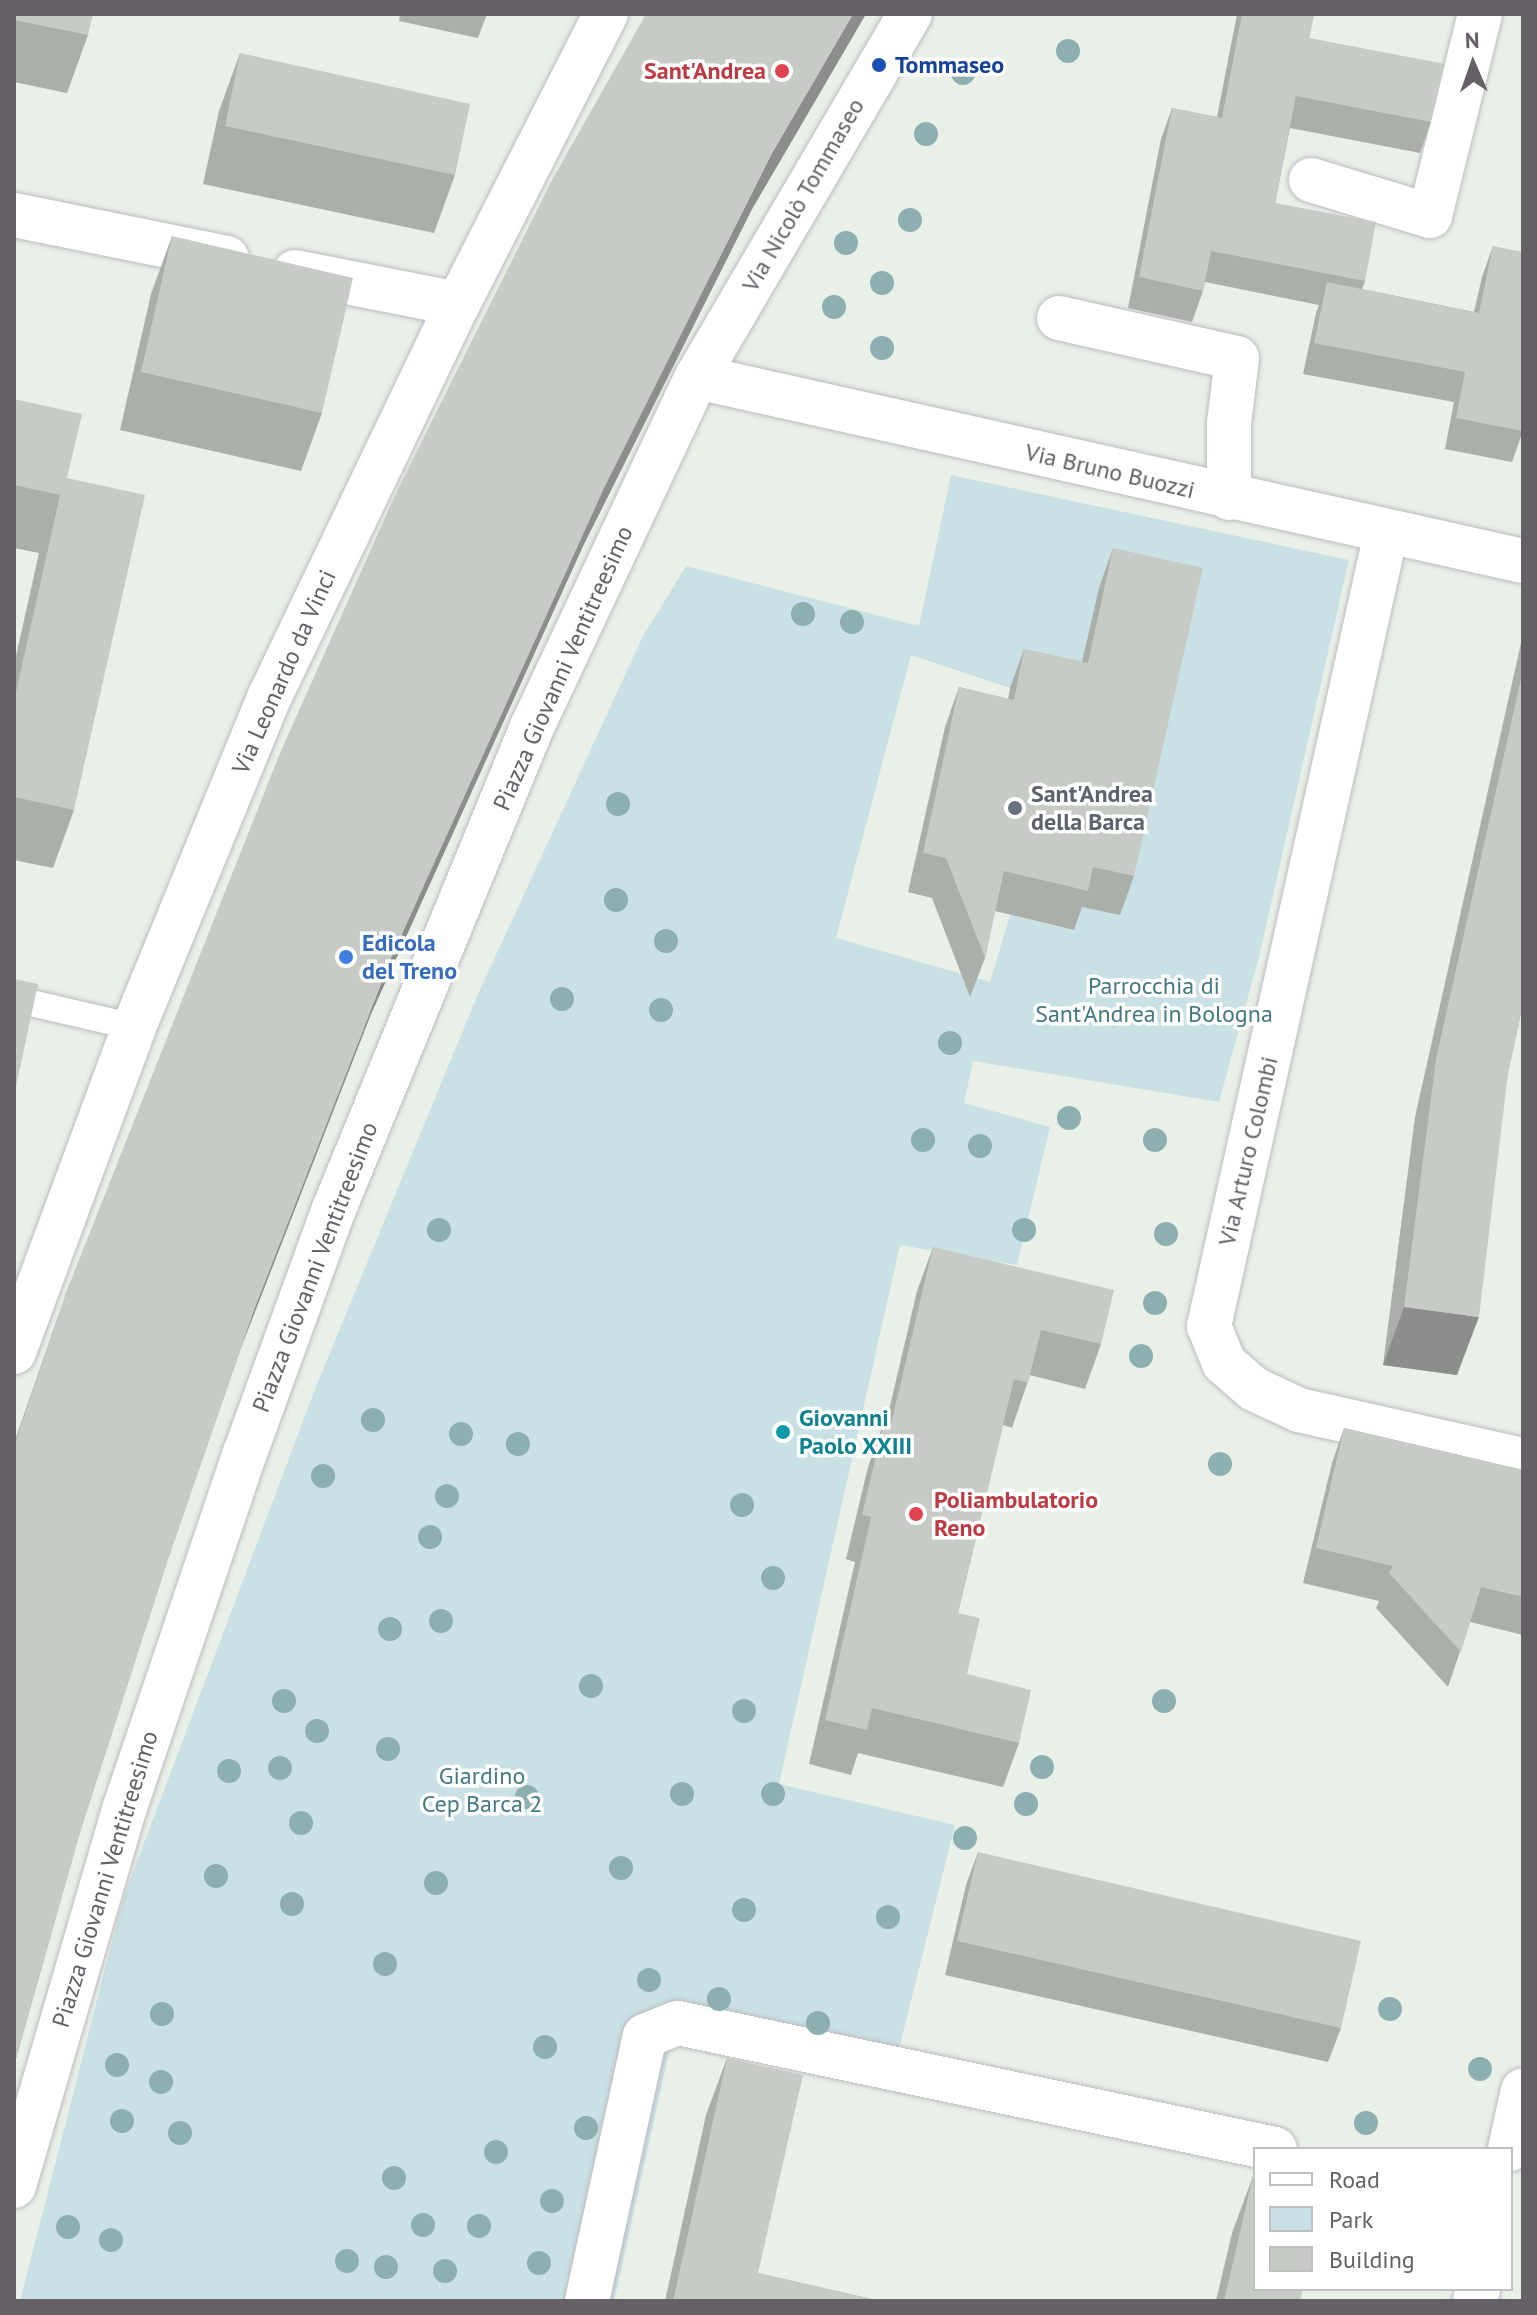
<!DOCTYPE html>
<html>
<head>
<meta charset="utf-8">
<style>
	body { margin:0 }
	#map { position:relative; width:1537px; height:2315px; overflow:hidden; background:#e9f0e8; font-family:"PT Sans",sans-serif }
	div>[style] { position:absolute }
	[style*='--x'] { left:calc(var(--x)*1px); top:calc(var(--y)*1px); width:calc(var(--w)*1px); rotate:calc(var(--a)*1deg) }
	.green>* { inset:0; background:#c9e1e4 }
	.roads { filter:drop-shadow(0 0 2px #bebac0) drop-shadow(0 0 2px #bebac0) }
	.service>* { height:26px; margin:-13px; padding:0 13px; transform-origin:13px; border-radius:13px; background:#fff }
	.minor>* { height:44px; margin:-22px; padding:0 22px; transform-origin:22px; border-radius:22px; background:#fff }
	.trees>* { width:24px; height:24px; margin:-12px; border-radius:50%; background:#8dafb0 }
	.wall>* { inset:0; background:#aaafa9 }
	.shaded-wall>* { inset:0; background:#8b8e8a }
	.building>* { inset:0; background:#c6cbc5 }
	.dots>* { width:22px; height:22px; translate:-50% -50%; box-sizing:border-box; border:4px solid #fff; border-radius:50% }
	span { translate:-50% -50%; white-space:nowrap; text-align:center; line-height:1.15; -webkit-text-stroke:7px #fff; paint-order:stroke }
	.transit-label { font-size:24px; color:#164399; font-weight:700 }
	.left { translate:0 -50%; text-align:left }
	.health-label { font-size:24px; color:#be3a42; font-weight:700 }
	.right { translate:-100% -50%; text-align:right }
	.street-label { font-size:24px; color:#646066 }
	.worship-label { font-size:24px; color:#5b616d; font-weight:700 }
	.shop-label { font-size:24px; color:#366cbe; font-weight:700 }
	.park-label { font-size:24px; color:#427983 }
	.culture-label { font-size:24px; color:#0d838f; font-weight:700 }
	.frame { position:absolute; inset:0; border:16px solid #646066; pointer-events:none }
	.legend { position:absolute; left:1253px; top:2147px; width:260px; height:144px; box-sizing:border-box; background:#fff; border:2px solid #c1bfc2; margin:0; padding:10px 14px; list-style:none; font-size:24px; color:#646066 }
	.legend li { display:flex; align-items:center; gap:16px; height:40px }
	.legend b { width:40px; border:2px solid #c1bfc2 }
	.north { position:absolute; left:1433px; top:24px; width:80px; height:80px; -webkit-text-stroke:6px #fff; paint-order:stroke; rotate:358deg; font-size:22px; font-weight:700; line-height:32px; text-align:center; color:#646066 }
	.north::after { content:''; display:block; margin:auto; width:28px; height:36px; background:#646066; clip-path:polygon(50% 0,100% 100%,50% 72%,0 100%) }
</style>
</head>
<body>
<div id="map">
	<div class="green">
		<div style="clip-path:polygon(evenodd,951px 475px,1349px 560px,1259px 957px,1219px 1102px,973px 1061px,964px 1103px,1050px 1127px,1017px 1265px,900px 1245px,779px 1784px,955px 1825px,898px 2053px,677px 2016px,614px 2301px,20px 2301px,123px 1899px,317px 1384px,478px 994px,643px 636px,686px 566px,919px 626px,951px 475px,911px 655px,1010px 688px,1074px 698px,1120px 915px,1079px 906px,1073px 930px,1010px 915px,990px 982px,836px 938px,911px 655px)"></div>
	</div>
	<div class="roads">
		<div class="service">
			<div style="--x:14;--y:999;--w:123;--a:13.1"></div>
		</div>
		<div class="minor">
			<div style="--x:1311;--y:180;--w:124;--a:16.8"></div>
			<div style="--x:1430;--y:216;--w:208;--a:-76.1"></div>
			<div style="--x:14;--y:215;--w:217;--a:11.4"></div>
			<div style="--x:295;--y:272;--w:166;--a:11.1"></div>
			<div style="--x:1059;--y:318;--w:182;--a:12.7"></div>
			<div style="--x:1237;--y:358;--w:65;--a:97"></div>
			<div style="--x:1229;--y:423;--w:75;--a:90"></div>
			<div style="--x:697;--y:377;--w:846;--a:12.56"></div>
			<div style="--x:1386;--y:533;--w:813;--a:102.58"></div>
			<div style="--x:1209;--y:1326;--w:40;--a:68"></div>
			<div style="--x:1224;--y:1363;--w:40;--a:41"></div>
			<div style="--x:1254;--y:1389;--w:50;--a:25"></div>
			<div style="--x:1299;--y:1410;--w:230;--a:12.6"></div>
			<div style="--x:14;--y:1352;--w:346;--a:-69.7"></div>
			<div style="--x:134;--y:1027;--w:356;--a:-67.7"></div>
			<div style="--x:269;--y:698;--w:437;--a:-64.4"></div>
			<div style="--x:458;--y:304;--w:326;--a:-63"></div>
			<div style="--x:1510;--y:2149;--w:60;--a:-77.6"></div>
			<div style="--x:14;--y:2186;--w:395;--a:-73.7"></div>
			<div style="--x:125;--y:1807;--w:374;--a:-71.3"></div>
			<div style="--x:245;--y:1453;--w:260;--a:-70"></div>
			<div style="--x:334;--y:1209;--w:521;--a:-67.67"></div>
			<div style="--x:532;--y:727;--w:387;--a:-64.8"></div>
			<div style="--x:697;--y:377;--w:421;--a:-59.6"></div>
			<div style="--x:587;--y:2301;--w:271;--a:-77.7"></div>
			<div style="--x:645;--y:2036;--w:35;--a:-22"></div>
			<div style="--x:678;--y:2023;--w:610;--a:11.92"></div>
			<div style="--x:1475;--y:2301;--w:12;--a:-76"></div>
		</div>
	</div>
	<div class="trees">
		<div style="left:1068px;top:51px"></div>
		<div style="left:963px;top:73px"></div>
		<div style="left:926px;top:134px"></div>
		<div style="left:910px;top:220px"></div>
		<div style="left:846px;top:243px"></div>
		<div style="left:882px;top:283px"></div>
		<div style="left:834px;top:307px"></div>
		<div style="left:882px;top:348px"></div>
		<div style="left:803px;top:614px"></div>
		<div style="left:852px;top:622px"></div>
		<div style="left:618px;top:804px"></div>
		<div style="left:616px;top:900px"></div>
		<div style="left:666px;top:941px"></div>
		<div style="left:562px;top:999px"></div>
		<div style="left:661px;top:1010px"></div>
		<div style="left:950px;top:1043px"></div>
		<div style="left:1069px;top:1118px"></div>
		<div style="left:923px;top:1140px"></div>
		<div style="left:1155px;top:1140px"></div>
		<div style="left:980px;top:1146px"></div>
		<div style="left:439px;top:1230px"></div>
		<div style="left:1024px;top:1230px"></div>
		<div style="left:1166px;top:1234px"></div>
		<div style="left:1155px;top:1303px"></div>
		<div style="left:1141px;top:1356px"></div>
		<div style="left:373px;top:1420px"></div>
		<div style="left:461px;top:1434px"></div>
		<div style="left:518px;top:1444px"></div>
		<div style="left:1220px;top:1464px"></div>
		<div style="left:323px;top:1476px"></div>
		<div style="left:447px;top:1496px"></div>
		<div style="left:742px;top:1505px"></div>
		<div style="left:430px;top:1537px"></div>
		<div style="left:773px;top:1578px"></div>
		<div style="left:441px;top:1621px"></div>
		<div style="left:390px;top:1629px"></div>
		<div style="left:591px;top:1686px"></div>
		<div style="left:284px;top:1701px"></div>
		<div style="left:1164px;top:1701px"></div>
		<div style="left:744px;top:1711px"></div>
		<div style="left:317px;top:1731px"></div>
		<div style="left:388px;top:1749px"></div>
		<div style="left:1042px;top:1767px"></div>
		<div style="left:280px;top:1768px"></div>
		<div style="left:229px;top:1771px"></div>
		<div style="left:682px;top:1794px"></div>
		<div style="left:773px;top:1794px"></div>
		<div style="left:527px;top:1797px"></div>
		<div style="left:1026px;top:1804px"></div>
		<div style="left:301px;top:1823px"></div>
		<div style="left:965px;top:1838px"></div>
		<div style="left:621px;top:1868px"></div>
		<div style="left:216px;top:1876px"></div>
		<div style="left:436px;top:1883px"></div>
		<div style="left:292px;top:1904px"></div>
		<div style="left:744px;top:1910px"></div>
		<div style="left:888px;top:1917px"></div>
		<div style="left:385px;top:1964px"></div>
		<div style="left:649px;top:1980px"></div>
		<div style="left:719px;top:1999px"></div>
		<div style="left:1390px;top:2009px"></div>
		<div style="left:162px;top:2014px"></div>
		<div style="left:818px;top:2023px"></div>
		<div style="left:545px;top:2047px"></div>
		<div style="left:117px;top:2065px"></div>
		<div style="left:1480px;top:2069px"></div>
		<div style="left:161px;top:2082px"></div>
		<div style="left:122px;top:2121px"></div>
		<div style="left:1366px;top:2123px"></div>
		<div style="left:586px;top:2128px"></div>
		<div style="left:180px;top:2133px"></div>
		<div style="left:496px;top:2152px"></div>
		<div style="left:394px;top:2178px"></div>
		<div style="left:552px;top:2201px"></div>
		<div style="left:423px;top:2225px"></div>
		<div style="left:479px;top:2226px"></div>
		<div style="left:68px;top:2227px"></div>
		<div style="left:111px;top:2240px"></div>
		<div style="left:347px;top:2261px"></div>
		<div style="left:539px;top:2263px"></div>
		<div style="left:386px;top:2267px"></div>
		<div style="left:445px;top:2271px"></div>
	</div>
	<div class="wall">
		<div style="clip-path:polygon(14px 14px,88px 35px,67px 93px,14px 82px)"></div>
		<div style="clip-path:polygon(400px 14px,487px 14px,478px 38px,399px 21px)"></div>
		<div style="clip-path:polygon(1237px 14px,1314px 14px,1309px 38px,1431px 122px,1420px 153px,1290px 128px,1275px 203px,1365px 281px,1362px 289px,1474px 312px,1482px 277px,1493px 246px,1523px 431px,1512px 462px,1445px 449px,1454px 402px,1303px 374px,1316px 313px,1319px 305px,1205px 282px,1203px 291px,1192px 322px,1128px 308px,1161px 139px,1172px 108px,1217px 117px)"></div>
		<div style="clip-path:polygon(240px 53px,455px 175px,434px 233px,203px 184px,219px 111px)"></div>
		<div style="clip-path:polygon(751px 211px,583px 546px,371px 1014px,242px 1345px,168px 1559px,80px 1832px,14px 2066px,14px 1443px,69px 1285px)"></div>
		<div style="clip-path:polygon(172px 236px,322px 413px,301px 471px,120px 430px,151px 294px)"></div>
		<div style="clip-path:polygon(14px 399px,67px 478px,74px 810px,53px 868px,14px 860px,14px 665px,39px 553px,14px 548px)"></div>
		<div style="clip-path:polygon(1113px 548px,1134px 876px,1120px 915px,1082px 907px,1074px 930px,995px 911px,985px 958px,970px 997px,932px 898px,908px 892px,945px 727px,959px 687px,1008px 699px,1010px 688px,1024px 649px,1082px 662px,1099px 588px)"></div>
		<div style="clip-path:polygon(1523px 634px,1523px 1004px,1508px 1073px,1457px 1375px,1383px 1365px,1415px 1117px)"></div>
		<div style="clip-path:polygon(933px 1247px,1101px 1344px,1085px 1389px,1030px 1375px,1012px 1428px,1003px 1425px,958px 1613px,967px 1674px,1019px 1743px,1003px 1787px,858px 1753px,851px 1775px,809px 1764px,855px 1562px,846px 1559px,868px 1467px,884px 1422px,886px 1423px,917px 1291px)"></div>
		<div style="clip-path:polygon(1344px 1428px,1523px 1470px,1523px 1635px,1470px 1622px,1448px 1687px,1376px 1608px,1379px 1601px,1303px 1583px,1332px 1463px)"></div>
		<div style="clip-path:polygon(978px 1852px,1341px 2028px,1328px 2062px,945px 1975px,966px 1885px)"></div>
		<div style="clip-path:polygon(727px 2058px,758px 2273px,880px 2301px,665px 2301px,706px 2115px)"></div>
		<div style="clip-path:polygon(1253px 2176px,1300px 2301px,1216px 2301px,1232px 2233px)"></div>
	</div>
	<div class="shaded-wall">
		<div style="clip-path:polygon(853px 14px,866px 14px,751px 211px,583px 546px,371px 1014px,233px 1368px,254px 1310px,392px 956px,604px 488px,772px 153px)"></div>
		<div style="clip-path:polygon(1404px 1307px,1479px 1317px,1457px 1375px,1383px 1365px)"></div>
	</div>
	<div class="building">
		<div style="clip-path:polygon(14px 14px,93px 14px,88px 35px,14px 20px)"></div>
		<div style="clip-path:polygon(646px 14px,853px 14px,772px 153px,604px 488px,392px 956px,254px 1310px,168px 1559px,80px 1832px,14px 2066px,14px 1446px,69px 1285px,280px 753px,397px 491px,553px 178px)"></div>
		<div style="clip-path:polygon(1242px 14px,1314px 14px,1309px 38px,1445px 64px,1431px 122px,1296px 96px,1275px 203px,1376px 222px,1365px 281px,1211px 251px,1203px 291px,1139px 277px,1172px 108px,1222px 118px)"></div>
		<div style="clip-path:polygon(240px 53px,470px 104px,455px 175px,225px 126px)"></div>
		<div style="clip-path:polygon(172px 236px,353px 278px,322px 413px,141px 372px)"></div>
		<div style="clip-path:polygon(1493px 246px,1523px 252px,1523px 431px,1456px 418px,1465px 372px,1314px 343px,1327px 282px,1479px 313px)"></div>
		<div style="clip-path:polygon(14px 399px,82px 414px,67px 478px,145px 495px,74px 810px,14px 797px,14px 701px,60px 495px,14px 485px)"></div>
		<div style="clip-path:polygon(1113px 548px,1203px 568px,1134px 876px,1093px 867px,1088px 891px,1004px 871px,985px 958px,946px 858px,923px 853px,959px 687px,1014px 700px,1024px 649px,1088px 663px)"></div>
		<div style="clip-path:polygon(1523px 670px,1523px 1004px,1508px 1073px,1479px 1317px,1404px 1307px,1436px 1059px)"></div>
		<div style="clip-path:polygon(14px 979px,38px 984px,14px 1096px)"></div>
		<div style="clip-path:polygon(933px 1247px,1114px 1290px,1101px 1344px,1041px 1330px,1028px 1383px,1014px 1379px,958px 1613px,980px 1618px,967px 1674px,1031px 1690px,1019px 1743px,872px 1708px,867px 1730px,825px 1720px,871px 1517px,862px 1515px,884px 1422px,891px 1424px)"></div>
		<div style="clip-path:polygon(1344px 1428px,1523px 1470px,1523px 1597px,1481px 1587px,1461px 1652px,1389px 1573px,1393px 1566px,1316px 1548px)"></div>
		<div style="clip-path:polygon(978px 1852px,1361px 1941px,1341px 2028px,957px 1941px)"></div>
		<div style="clip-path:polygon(727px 2058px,803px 2075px,758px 2273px,880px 2301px,673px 2301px)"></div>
		<div style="clip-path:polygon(1253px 2176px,1255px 2177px,1255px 2289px,1303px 2289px,1300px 2301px,1224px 2301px)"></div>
	</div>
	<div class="dots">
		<div style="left:879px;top:65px;background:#1a4fb4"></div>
		<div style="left:782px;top:71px;background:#e0444e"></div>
		<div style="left:1015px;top:808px;background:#6b7280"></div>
		<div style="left:346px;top:957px;background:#3f7fe0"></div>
		<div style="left:783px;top:1432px;background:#0f9aa8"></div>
		<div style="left:916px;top:1514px;background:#e0444e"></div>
	</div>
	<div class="transit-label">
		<span class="left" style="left:895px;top:65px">Tommaseo</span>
	</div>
	<div class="health-label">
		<span class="right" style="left:766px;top:71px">Sant'Andrea</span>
		<span class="left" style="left:934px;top:1514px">Poliambulatorio<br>Reno</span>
	</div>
	<div class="street-label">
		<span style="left:803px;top:195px;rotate:-60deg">Via Nicolò Tommaseo</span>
		<span style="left:1110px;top:471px;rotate:13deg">Via Bruno Buozzi</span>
		<span style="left:563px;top:668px;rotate:-66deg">Piazza Giovanni Ventitreesimo</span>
		<span style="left:284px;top:672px;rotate:-66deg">Via Leonardo da Vinci</span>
		<span style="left:1248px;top:1151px;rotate:-77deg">Via Arturo Colombi</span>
		<span style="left:315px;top:1267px;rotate:-69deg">Piazza Giovanni Ventitreesimo</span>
		<span style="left:105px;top:1879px;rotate:-73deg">Piazza Giovanni Ventitreesimo</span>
	</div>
	<div class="worship-label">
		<span class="left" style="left:1031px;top:808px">Sant'Andrea<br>della Barca</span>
	</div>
	<div class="shop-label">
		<span class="left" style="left:362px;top:957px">Edicola<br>del Treno</span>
	</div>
	<div class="park-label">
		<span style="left:1154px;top:1000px">Parrocchia di<br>Sant'Andrea in Bologna</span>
		<span style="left:482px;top:1790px">Giardino<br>Cep Barca 2</span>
	</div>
	<div class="culture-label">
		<span class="left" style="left:799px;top:1432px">Giovanni<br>Paolo XXIII</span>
	</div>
	<div class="frame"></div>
	<ul class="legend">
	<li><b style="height:10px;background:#fff"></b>Road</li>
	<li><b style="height:22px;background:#c9e1e4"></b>Park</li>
	<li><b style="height:22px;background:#c6cbc5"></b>Building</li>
	</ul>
	<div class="north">N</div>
</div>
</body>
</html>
